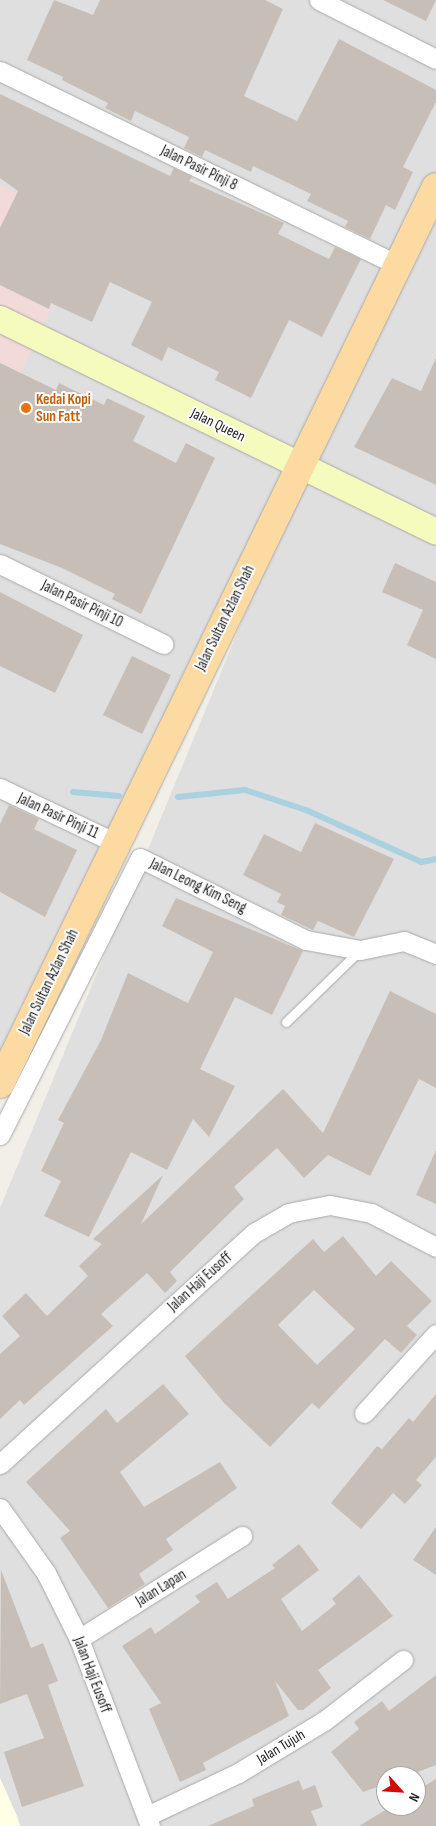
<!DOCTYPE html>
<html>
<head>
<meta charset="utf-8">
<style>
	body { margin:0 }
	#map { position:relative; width:436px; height:1826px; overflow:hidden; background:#f2efe8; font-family:"Sofia Sans Condensed",sans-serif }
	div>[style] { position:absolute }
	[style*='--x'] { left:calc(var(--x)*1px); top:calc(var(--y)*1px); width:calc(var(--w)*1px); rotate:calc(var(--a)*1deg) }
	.residential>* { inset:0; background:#e0dfdf }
	.commercial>* { inset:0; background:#f2dad8 }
	.education>* { inset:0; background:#feffe4 }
	.stream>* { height:6px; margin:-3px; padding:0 3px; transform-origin:3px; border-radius:3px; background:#a9d1e0 }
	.building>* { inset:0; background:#c7bfb7 }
	.roads { filter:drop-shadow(0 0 1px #a9a9a9) drop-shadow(0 0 1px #a9a9a9) }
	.service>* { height:9px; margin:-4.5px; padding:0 4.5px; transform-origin:4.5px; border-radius:4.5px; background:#fff }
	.minor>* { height:19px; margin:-9.5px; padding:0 9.5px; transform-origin:9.5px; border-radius:9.5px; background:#fff }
	.secondary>* { height:26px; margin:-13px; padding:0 13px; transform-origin:13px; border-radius:13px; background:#f5fbbd }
	.primary>* { height:28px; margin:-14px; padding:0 14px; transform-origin:14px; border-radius:14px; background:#fddaa2 }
	.dots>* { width:14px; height:14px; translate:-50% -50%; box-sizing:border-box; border:2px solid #fff; border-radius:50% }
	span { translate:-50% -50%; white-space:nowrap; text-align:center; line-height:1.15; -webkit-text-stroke:4px #fff; paint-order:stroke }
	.street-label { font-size:15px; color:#222 }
	.food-label { font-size:15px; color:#c56008; font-weight:700 }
	.left { translate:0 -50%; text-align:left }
	.north { position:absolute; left:376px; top:1766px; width:50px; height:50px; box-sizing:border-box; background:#fff; border:1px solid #a7a7a7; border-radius:50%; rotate:116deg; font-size:14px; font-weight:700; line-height:20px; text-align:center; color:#222 }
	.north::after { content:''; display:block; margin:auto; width:18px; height:22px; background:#d30a00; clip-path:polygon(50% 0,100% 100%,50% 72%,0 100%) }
</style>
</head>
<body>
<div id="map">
	<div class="residential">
		<div style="clip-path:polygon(evenodd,0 0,436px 0,436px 1826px,10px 1826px,0 1802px,0 1208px,311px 454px,0 1057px,0 0,386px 1776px,416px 1776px,416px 1806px,386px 1806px,386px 1776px)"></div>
	</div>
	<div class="commercial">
		<div style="clip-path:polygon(0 185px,90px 227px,0 416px)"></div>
	</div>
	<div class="education">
		<div style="clip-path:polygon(0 1778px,17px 1816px,20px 1826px,0 1826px)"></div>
	</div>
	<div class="stream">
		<div style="--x:73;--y:792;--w:46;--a:5"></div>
		<div style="--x:178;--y:797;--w:67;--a:-6"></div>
		<div style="--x:245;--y:790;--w:64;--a:18.2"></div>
		<div style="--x:306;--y:810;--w:126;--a:24.3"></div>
		<div style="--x:421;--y:862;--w:15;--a:-11"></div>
	</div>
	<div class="building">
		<div style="clip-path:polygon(54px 0,93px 15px,100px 0,265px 0,283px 9px,244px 96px,297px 121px,339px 39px,436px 90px,436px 102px,403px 167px,413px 172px,395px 210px,386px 205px,370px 239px,345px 227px,348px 221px,307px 201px,311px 194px,253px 166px,251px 172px,205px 150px,202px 157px,184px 148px,189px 137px,135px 111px,131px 121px,105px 108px,108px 103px,62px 80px,63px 77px,27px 60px)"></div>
		<div style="clip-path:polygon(383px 0,436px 0,426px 21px)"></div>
		<div style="clip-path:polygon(0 94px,170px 176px,174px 168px,192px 177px,189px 181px,284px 223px,278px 234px,329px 259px,335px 247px,361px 259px,322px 337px,289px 320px,251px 398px,215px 380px,219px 372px,168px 347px,162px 361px,131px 345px,152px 302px,110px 282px,92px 322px,51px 303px,49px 309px,0 285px,0 228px,18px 191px,0 178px)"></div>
		<div style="clip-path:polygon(436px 358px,436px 485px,354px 447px,392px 378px,421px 391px)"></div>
		<div style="clip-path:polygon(0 363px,56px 390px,59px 383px,104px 405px,107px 398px,145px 416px,133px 441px,176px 463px,186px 443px,215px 458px,141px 614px,112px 599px,115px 594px,62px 568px,0 544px)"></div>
		<div style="clip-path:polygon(395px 563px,436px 582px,436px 659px,407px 645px,423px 610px,382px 592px)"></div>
		<div style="clip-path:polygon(0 592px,83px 635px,55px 693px,0 666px)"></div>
		<div style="clip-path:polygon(132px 656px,171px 675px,142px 734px,103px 715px)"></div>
		<div style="clip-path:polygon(9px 805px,39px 819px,34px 829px,77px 850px,45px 917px,0 892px,0 824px)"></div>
		<div style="clip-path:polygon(315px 823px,394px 859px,354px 937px,318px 921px,313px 930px,281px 915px,285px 906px,277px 902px,281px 894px,243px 875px,264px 834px,301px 852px)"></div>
		<div style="clip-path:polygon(176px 898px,303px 951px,272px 1015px,235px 997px,200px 1069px,235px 1086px,209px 1137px,193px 1119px,167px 1170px,131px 1152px,89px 1237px,44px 1216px,61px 1181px,41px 1171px,64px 1123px,58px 1120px,101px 1040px,128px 973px,188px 1003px,213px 952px,162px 926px)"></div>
		<div style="clip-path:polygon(390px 991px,436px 1014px,436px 1088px,419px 1079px,370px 1176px,328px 1155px,304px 1178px,277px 1148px,234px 1187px,244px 1199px,170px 1272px,177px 1281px,165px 1293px,147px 1273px,101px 1314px,113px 1326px,24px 1405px,20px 1400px,0 1419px,0 1354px,20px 1336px,2px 1316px,26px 1293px,47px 1316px,88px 1276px,79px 1266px,102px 1244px,93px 1239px,163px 1175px,141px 1224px,283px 1089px,323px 1133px)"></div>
		<div style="clip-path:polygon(436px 1150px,436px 1204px,416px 1195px)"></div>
		<div style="clip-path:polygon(evenodd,343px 1236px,376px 1276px,391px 1261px,432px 1301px,407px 1326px,417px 1335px,401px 1353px,385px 1339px,319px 1409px,312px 1403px,270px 1447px,224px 1403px,185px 1356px,313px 1239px,324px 1252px,343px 1236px,314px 1290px,355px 1329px,317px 1365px,278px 1325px,314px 1290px)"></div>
		<div style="clip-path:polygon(163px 1384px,189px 1414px,120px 1472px,144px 1507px,220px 1462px,237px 1488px,166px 1539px,173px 1550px,139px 1574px,145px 1584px,108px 1608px,60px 1538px,70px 1531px,26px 1482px,106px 1409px,117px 1423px)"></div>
		<div style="clip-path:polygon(436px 1394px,436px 1457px,416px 1480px,422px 1485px,405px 1504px,393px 1493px,361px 1529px,331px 1503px,377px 1446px,382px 1449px,409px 1418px,413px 1422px)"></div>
		<div style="clip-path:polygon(436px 1527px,436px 1575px,413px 1560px)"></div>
		<div style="clip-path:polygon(299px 1544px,319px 1570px,281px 1599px,302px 1631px,336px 1604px,332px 1599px,359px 1575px,393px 1616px,318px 1670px,331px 1688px,303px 1710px,298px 1710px,275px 1681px,289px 1716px,203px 1763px,206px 1770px,180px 1782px,149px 1709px,161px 1703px,122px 1646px,151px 1627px,155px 1634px,200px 1602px,195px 1596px,217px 1582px,228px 1599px,275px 1568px,272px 1565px)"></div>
		<div style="clip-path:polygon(1px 1570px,31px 1648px,43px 1643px,58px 1681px,48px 1685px,84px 1786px,22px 1807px,4px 1752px,44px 1738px,27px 1694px,0 1704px)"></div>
		<div style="clip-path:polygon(436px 1675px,436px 1765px,407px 1776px,386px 1776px,386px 1784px,363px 1792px,331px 1752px,359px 1729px,354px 1722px,382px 1701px,389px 1711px)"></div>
		<div style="clip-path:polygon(436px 1779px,436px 1826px,359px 1826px,392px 1806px,416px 1806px,416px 1791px)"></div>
		<div style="clip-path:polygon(299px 1780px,303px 1790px,315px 1785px,323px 1807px,311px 1811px,317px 1826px,208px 1826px,254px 1806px,252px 1799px)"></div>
	</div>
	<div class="roads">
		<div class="service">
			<div style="--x:286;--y:1022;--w:102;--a:-44.2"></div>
		</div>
		<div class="minor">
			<div style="--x:319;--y:0;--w:131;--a:26.8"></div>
			<div style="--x:0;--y:71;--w:443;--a:26"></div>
			<div style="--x:0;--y:564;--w:182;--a:26.1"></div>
			<div style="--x:0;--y:788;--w:128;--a:25.4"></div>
			<div style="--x:0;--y:1135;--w:310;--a:-63.2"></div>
			<div style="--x:140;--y:858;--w:185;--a:26.3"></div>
			<div style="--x:306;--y:940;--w:55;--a:10.5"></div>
			<div style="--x:360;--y:950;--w:45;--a:-11.6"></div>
			<div style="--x:404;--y:941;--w:35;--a:22"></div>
			<div style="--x:364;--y:1413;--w:107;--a:-47.7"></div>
			<div style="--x:0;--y:1464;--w:343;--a:-42.3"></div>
			<div style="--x:254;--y:1233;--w:39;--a:-30"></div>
			<div style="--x:288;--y:1213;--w:43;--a:-10.8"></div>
			<div style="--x:330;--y:1205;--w:42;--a:11"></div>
			<div style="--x:371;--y:1213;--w:73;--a:27.6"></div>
			<div style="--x:0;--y:1508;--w:80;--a:54.7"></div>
			<div style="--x:46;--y:1573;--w:74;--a:63.4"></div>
			<div style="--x:79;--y:1639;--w:200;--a:69.2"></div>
			<div style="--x:79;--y:1639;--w:193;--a:-32.3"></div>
			<div style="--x:147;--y:1816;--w:101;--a:-25.3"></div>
			<div style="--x:238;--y:1773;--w:100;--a:-31.2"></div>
			<div style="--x:324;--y:1721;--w:100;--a:-37.7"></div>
		</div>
		<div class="secondary">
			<div style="--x:0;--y:319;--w:485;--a:26"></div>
		</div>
		<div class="primary">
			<div style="--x:0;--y:1084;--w:997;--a:-64.08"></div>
		</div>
	</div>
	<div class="dots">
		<div style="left:26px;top:408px;background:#e8710a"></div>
	</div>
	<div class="street-label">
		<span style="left:199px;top:168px;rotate:26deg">Jalan Pasir Pinji 8</span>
		<span style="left:218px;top:425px;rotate:26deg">Jalan Queen</span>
		<span style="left:82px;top:604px;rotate:26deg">Jalan Pasir Pinji 10</span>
		<span style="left:225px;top:618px;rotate:-64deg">Jalan Sultan Azlan Shah</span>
		<span style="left:58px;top:816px;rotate:25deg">Jalan Pasir Pinji 11</span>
		<span style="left:198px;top:886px;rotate:26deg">Jalan Leong Kim Seng</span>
		<span style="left:49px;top:982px;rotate:-64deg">Jalan Sultan Azlan Shah</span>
		<span style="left:200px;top:1282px;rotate:-42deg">Jalan Haji Eusoff</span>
		<span style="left:161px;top:1588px;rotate:-32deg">Jalan Lapan</span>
		<span style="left:92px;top:1675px;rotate:69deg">Jalan Haji Eusoff</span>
		<span style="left:281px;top:1747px;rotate:-31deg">Jalan Tujuh</span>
	</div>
	<div class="food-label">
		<span class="left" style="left:36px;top:408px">Kedai Kopi<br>Sun Fatt</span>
	</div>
	<div class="north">N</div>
</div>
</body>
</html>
